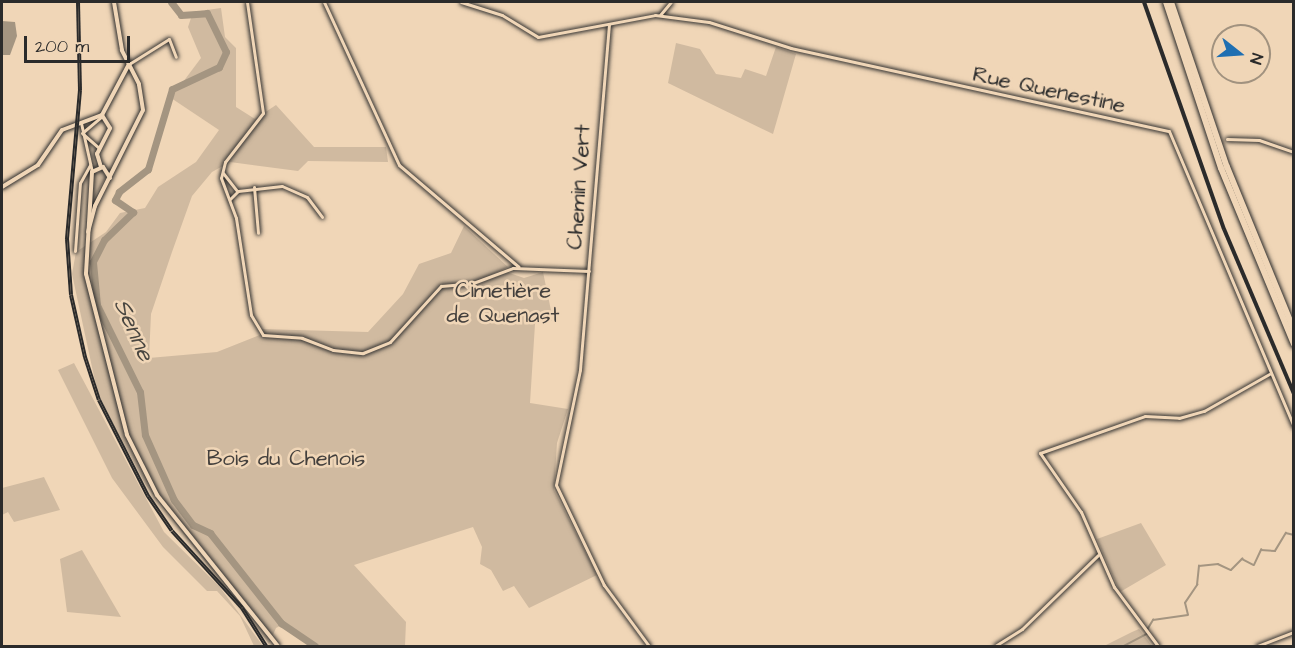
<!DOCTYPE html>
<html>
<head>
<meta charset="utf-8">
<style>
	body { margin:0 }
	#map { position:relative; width:1295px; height:648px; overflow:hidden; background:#f0d6b7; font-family:"Architects Daughter",sans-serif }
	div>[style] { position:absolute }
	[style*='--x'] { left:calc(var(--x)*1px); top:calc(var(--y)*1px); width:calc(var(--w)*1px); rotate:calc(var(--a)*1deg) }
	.green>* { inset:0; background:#d0baa0 }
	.water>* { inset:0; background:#a49581 }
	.stream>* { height:1.5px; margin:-0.75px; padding:0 0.75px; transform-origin:0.75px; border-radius:0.75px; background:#a49581 }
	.river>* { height:7px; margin:-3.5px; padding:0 3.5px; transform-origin:3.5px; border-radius:3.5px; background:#a49581 }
	.roads { filter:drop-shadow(0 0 2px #2b2b2b) drop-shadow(0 0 2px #2b2b2b) }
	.minor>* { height:3px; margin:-1.5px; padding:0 1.5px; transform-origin:1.5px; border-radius:1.5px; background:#f0d6b7 }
	.tertiary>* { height:4px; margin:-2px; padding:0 2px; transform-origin:2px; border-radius:2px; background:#f0d6b7 }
	.motorway>* { height:6px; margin:-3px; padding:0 3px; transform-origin:3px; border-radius:3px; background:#f0d6b7 }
	.rail>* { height:4px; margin-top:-2px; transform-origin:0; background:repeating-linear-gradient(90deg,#f0d6b7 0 4.5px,#2b2b2b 0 9px); box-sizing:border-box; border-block:2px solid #2b2b2b }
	span { translate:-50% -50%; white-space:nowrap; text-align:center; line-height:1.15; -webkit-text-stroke:5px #f0d6b7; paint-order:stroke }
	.street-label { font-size:22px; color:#2b2b2b }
	.park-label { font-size:22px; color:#44403d }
	.water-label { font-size:24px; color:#494640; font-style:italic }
	.frame { position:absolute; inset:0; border:3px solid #2b2b2b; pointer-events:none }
	.north { position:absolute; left:1211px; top:24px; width:60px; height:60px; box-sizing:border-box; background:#f0d6b7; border:2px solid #a1927f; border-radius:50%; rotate:107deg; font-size:16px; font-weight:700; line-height:24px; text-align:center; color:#2b2b2b }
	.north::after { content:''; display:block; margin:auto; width:21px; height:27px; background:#1f6fb2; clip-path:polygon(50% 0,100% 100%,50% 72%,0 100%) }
	.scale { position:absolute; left:24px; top:36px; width:106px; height:27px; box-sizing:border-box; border:3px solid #2b2b2b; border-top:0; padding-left:8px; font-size:18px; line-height:21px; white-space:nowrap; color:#2b2b2b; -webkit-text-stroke:4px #f0d6b7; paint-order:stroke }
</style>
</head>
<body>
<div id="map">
	<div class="green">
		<div style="clip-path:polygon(221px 8px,225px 37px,236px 48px,236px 107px,255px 119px,276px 105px,314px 147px,386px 147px,388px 162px,308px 161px,298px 171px,230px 162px,212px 172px,192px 196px,172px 252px,151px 314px,149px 358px,217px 352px,260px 335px,260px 329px,368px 332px,403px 294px,419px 264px,451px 253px,464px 226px,508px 267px,468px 286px,504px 271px,524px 278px,543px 272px,553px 320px,535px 324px,530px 403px,568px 409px,557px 443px,554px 490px,597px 575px,529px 608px,514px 586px,503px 591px,491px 570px,480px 564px,482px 547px,473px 527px,354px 565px,406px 622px,405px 646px,320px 646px,286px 623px,276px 628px,269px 644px,145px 484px,98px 395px,72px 274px,76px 252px,106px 232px,120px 213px,145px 208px,158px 187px,196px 162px,219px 130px,171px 98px,201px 58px,188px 27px,193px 12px)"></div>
		<div style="clip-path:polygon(676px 43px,700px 49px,716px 74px,741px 78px,745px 69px,766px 76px,776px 47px,796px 54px,773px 134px,668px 83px)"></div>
		<div style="clip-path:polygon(104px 170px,106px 177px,93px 199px,94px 174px)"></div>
		<div style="clip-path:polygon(74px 363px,164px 532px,219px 586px,263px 646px,254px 646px,240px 616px,217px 591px,207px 591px,163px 547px,112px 478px,58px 370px)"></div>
		<div style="clip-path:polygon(44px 477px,60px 510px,14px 522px,8px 512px,2px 515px,2px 488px)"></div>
		<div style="clip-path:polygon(1141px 523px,1166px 565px,1120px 592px,1097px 539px)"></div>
		<div style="clip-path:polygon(82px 550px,121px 617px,67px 612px,60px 559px)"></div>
		<div style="clip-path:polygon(1139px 629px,1152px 646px,1104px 646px,1132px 632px)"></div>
	</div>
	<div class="water">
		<div style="clip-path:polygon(2px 21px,15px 22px,17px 36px,10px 55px,2px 55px)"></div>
	</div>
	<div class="stream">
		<div style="--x:1147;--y:630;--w:12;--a:-59"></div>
		<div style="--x:1153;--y:620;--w:35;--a:-8"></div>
		<div style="--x:1188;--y:615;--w:12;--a:-104"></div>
		<div style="--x:1185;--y:603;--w:22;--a:-56"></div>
		<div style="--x:1197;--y:585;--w:19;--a:-84"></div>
		<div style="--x:1199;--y:566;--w:19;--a:-6"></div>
		<div style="--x:1218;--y:564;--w:14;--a:25"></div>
		<div style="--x:1231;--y:570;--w:16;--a:-45"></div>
		<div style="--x:1242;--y:559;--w:13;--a:27"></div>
		<div style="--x:1254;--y:565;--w:17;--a:-65"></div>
		<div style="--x:1261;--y:550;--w:14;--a:4"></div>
		<div style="--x:1275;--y:551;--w:21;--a:-59"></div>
		<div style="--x:1286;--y:533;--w:8;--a:14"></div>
		<div style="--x:1124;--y:646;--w:26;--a:-28"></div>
	</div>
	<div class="river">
		<div style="--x:171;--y:2;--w:16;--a:52"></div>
		<div style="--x:181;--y:15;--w:26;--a:-4"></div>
		<div style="--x:207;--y:13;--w:43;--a:64"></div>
		<div style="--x:226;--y:52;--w:17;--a:115"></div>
		<div style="--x:219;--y:67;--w:52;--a:154.9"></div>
		<div style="--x:172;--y:89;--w:84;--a:106.7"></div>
		<div style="--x:148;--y:169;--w:37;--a:142"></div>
		<div style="--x:119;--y:192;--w:9;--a:117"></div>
		<div style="--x:115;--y:200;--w:22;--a:34"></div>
		<div style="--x:133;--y:212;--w:40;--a:136"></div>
		<div style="--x:104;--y:240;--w:25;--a:117"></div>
		<div style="--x:93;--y:262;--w:43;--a:84.7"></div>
		<div style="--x:97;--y:305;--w:97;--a:63.7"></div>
		<div style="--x:140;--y:392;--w:43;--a:83.4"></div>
		<div style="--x:145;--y:435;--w:71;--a:66"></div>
		<div style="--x:174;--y:500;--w:31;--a:53"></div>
		<div style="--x:193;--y:525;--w:19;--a:25"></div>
		<div style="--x:210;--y:533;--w:115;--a:51.7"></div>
		<div style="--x:281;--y:623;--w:41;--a:34.1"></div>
	</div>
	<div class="roads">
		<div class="minor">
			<div style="--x:247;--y:2;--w:112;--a:81.8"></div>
			<div style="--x:263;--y:113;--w:62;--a:127.8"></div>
			<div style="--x:225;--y:162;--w:16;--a:104"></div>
			<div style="--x:221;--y:178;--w:43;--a:69.4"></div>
			<div style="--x:236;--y:218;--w:98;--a:81.2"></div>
			<div style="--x:251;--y:315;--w:23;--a:59"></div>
			<div style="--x:263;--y:335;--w:39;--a:4"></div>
			<div style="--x:302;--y:338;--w:33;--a:21"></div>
			<div style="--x:333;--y:350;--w:30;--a:6"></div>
			<div style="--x:363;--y:353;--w:29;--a:-22"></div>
			<div style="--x:390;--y:342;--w:76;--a:-47.7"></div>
			<div style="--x:441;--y:286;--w:32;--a:-5"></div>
			<div style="--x:473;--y:283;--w:43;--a:-20.6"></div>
			<div style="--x:513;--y:268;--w:76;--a:2.3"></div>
			<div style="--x:324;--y:2;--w:179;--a:65.3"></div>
			<div style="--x:399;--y:165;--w:157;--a:40.4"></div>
			<div style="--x:461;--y:2;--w:43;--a:17.6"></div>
			<div style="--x:502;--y:15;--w:42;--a:31.4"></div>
			<div style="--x:538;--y:37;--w:119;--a:-10.6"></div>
			<div style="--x:655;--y:15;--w:54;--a:7.4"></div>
			<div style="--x:709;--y:22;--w:86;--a:17.6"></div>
			<div style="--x:791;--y:48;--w:387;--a:12.4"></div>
			<div style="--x:1169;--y:131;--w:321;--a:67.1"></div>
			<div style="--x:660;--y:15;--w:17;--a:-50"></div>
			<div style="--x:609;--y:24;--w:347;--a:94.8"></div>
			<div style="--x:580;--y:370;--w:117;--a:101.8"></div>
			<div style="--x:556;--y:485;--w:111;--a:64.4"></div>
			<div style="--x:604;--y:585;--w:76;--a:53.6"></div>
			<div style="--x:129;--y:64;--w:47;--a:-32"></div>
			<div style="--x:169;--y:39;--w:19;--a:69"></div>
			<div style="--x:81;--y:123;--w:50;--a:77.3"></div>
			<div style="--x:82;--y:133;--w:25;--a:-40"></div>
			<div style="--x:83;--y:134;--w:21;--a:41"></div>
			<div style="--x:1227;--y:139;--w:32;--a:2"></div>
			<div style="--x:1259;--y:140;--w:37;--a:19"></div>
			<div style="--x:223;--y:173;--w:23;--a:52"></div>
			<div style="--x:254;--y:187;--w:46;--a:85"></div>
			<div style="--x:230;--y:199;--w:11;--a:-45"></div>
			<div style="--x:238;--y:191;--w:44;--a:-6.5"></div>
			<div style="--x:282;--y:186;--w:27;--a:24"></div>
			<div style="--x:307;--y:197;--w:25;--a:53"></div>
			<div style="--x:75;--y:251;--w:68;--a:-85.8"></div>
			<div style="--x:80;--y:183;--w:21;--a:-61"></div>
			<div style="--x:995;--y:646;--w:32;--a:-32"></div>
			<div style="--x:1022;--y:629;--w:106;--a:-44.2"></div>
			<div style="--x:1158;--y:646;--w:74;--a:-126.7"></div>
			<div style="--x:1114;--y:587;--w:82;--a:-113.7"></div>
			<div style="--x:1081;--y:512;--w:72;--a:-124.8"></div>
			<div style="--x:1040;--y:453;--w:111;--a:-19.4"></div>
			<div style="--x:1145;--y:416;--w:34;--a:3"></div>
			<div style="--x:1179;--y:418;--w:26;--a:-16"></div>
			<div style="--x:1204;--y:411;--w:75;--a:-29.6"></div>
			<div style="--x:1257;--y:646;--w:40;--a:-21"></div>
		</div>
		<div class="tertiary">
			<div style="--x:101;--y:167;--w:14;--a:-107"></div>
			<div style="--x:97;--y:154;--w:29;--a:-63"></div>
			<div style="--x:110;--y:128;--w:15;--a:-122"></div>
			<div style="--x:110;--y:178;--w:13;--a:-122"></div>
			<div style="--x:103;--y:167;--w:12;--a:156"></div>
			<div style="--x:92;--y:172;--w:102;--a:93.4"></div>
			<div style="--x:86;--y:274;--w:166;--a:75.7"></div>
			<div style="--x:127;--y:435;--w:67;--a:63.4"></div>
			<div style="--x:157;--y:495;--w:193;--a:51.3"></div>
			<div style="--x:2;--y:187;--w:42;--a:-31.4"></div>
			<div style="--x:38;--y:165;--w:42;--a:-55.6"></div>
			<div style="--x:62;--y:130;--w:43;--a:-20.6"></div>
			<div style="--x:102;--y:115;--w:58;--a:-62.1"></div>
			<div style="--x:88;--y:232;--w:27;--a:-75"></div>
			<div style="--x:95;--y:206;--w:107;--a:-63.4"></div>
			<div style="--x:143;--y:110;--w:26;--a:-99"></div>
			<div style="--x:139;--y:84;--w:38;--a:-117"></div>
			<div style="--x:122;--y:50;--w:49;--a:-99.5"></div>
		</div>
		<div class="motorway">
			<div style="--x:1166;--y:2;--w:175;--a:71.7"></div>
			<div style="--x:1221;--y:168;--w:191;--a:67.5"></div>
			<div style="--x:1171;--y:2;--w:174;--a:71.3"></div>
			<div style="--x:1227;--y:167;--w:176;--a:67.7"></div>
		</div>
	</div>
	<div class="rail">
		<div style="--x:78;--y:2;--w:88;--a:88.7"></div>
		<div style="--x:80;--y:90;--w:150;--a:95"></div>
		<div style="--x:67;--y:239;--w:56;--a:85.9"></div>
		<div style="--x:71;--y:295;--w:64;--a:77.3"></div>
		<div style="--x:85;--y:357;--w:45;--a:72"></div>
		<div style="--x:99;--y:400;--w:108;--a:63"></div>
		<div style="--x:148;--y:496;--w:42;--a:55.6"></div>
		<div style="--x:172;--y:531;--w:104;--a:47.7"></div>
		<div style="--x:242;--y:608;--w:45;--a:57.7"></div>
		<div style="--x:1144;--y:2;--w:241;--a:70.6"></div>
		<div style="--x:1224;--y:229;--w:179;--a:67"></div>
	</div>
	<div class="street-label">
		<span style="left:1049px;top:90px;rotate:12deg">Rue Quenestine</span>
		<span style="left:579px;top:187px;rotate:-86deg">Chemin Vert</span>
	</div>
	<div class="park-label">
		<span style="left:503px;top:303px">Cimetière<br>de Quenast</span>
		<span style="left:286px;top:459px">Bois du Chenois</span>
	</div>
	<div class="water-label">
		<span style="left:133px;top:330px;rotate:66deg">Senne</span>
	</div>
	<div class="frame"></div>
	<div class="north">N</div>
	<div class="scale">200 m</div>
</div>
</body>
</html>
